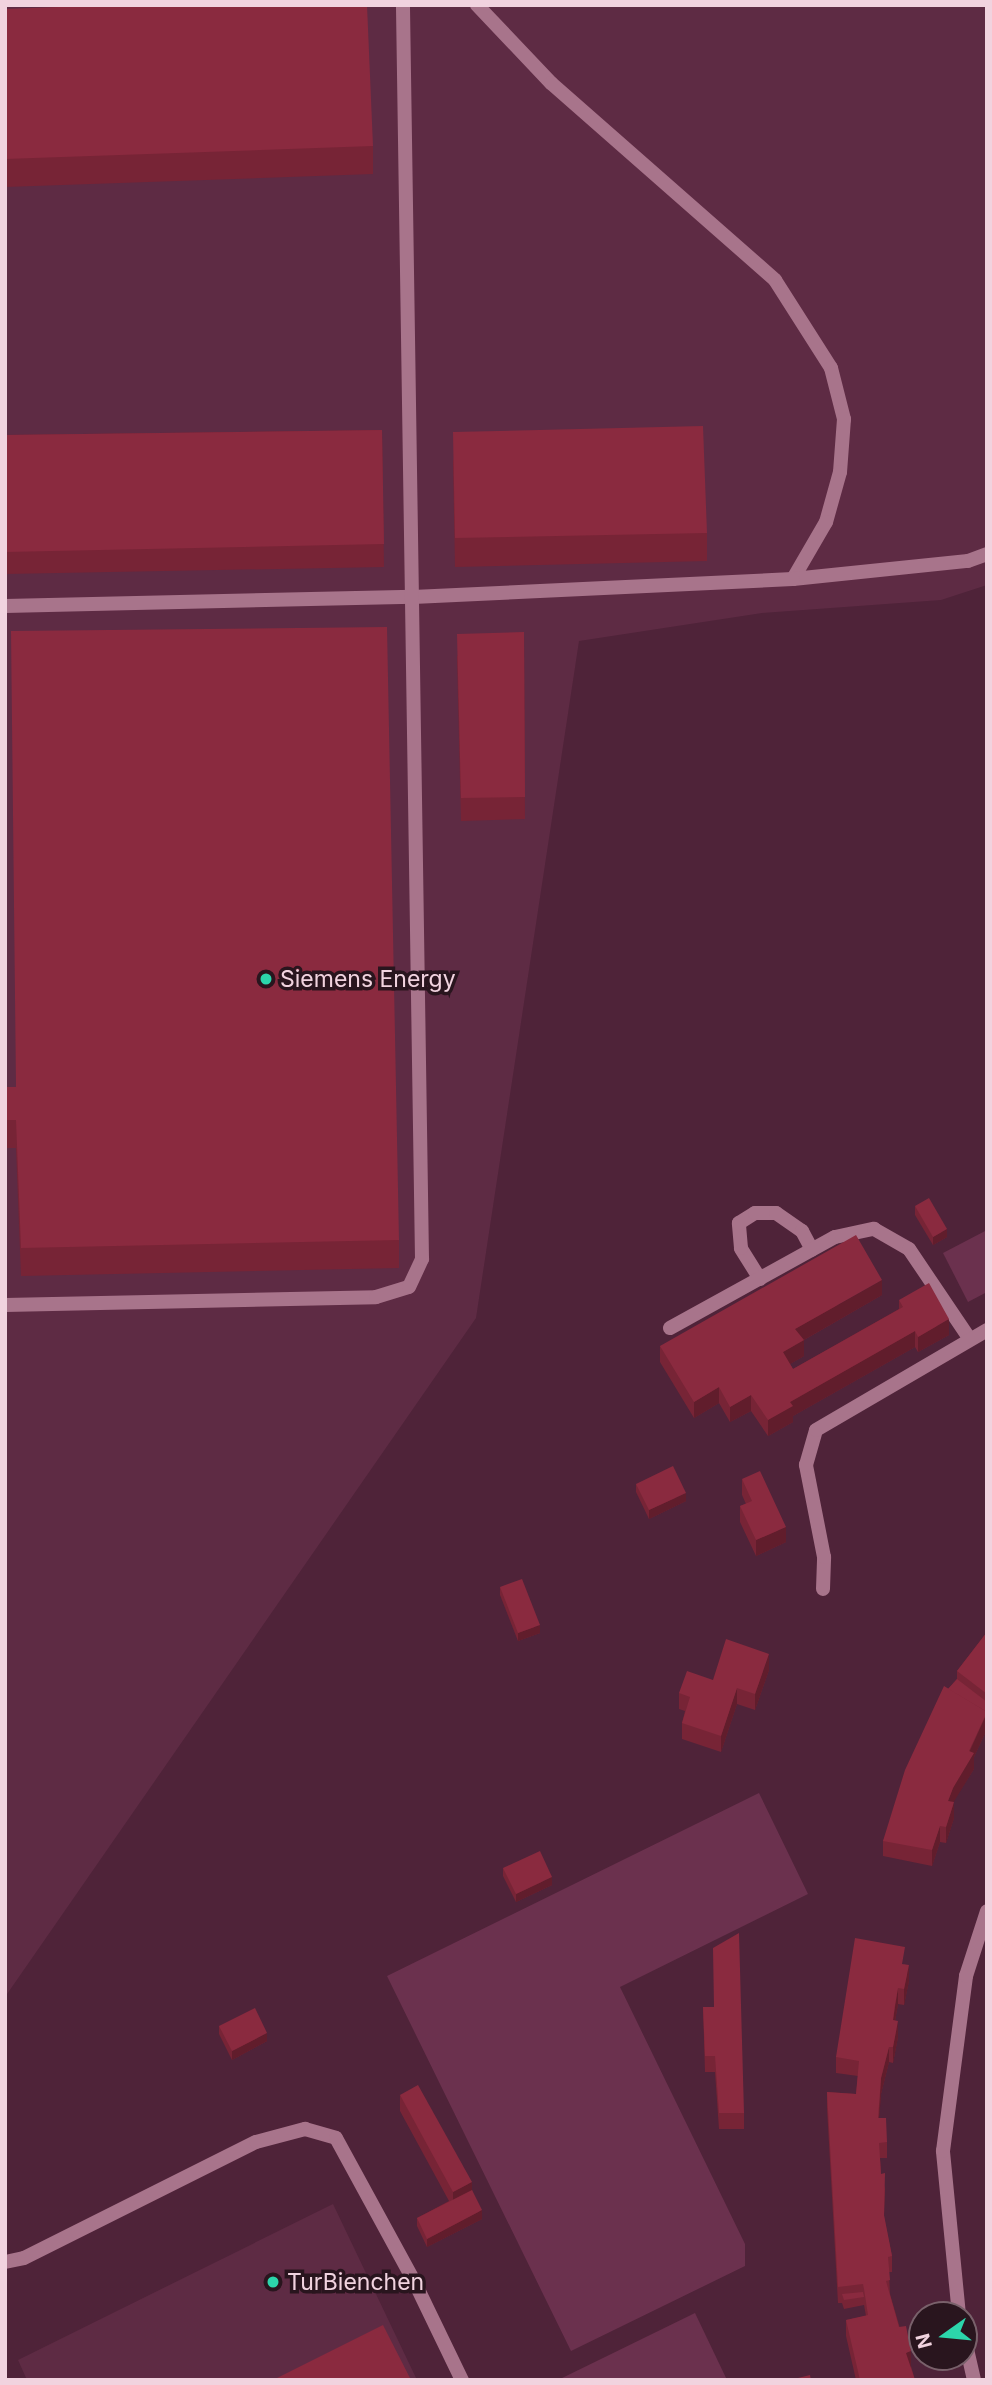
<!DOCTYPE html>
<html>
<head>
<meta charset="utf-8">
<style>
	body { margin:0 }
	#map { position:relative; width:992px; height:2385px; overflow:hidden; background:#4f2339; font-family:Inter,sans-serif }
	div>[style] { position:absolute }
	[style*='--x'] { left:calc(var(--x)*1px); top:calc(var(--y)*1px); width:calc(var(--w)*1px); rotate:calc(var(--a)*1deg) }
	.built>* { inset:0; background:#5e2b44 }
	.green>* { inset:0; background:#6b314e }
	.service>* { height:14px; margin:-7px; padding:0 7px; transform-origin:7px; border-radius:7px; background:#a8748b }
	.minor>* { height:14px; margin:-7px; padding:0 7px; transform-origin:7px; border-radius:7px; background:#a8748b }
	.wall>* { inset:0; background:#772436 }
	.shaded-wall>* { inset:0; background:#611d2c }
	.building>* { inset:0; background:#8a2a3f }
	.dots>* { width:19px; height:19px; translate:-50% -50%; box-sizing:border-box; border:4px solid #29151e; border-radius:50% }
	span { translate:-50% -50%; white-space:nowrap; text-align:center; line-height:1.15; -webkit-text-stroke:7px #29151e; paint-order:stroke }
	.poi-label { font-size:23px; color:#f1d3df }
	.left { translate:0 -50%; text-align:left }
	.frame { position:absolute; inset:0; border:7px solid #f1d3df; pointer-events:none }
	.north { position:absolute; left:908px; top:2301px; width:70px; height:70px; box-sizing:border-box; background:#29151e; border:2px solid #79616b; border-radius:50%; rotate:255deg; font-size:19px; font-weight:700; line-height:28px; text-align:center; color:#f1d3df }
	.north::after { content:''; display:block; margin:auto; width:24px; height:32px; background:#2cd5ab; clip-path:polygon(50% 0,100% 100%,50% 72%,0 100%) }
</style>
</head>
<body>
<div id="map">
	<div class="built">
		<div style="clip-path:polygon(5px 5px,987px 5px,987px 585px,941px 600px,762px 613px,579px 641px,476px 1318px,5px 1997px)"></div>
		<div style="clip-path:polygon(333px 2204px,417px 2380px,27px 2380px,18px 2360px)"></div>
	</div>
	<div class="green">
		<div style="clip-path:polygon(987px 1230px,987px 1292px,968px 1302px,943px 1253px)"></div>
		<div style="clip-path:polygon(759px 1793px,808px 1894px,620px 1987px,745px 2244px,745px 2266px,571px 2351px,387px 1976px)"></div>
		<div style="clip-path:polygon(695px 2313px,727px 2380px,558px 2380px)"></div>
	</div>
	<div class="service">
		<div style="--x:477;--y:5;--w:108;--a:46.5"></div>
		<div style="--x:551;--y:83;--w:298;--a:41.3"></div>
		<div style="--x:775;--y:280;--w:104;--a:57.5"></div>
		<div style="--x:831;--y:368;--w:53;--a:75.7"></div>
		<div style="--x:844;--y:419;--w:53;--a:94.3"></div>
		<div style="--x:840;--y:472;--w:52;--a:105.6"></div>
		<div style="--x:826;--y:522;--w:66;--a:120.1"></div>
		<div style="--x:793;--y:579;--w:176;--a:-5.9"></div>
		<div style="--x:968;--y:561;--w:20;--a:-20"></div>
		<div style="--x:5;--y:606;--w:408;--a:-1.3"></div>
		<div style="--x:413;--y:597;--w:380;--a:-2.7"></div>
		<div style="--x:760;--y:1279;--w:36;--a:-122"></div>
		<div style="--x:741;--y:1248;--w:25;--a:-95"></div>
		<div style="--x:739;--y:1223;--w:19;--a:-32"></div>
		<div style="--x:755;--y:1213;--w:21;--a:0"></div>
		<div style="--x:776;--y:1213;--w:32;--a:35"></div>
		<div style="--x:802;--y:1231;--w:21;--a:62"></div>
		<div style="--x:5;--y:1305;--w:371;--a:-1.2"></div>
		<div style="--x:376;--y:1297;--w:34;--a:-17"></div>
		<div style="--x:409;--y:1287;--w:31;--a:-65"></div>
		<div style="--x:422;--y:1259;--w:1254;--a:-90.87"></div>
		<div style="--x:670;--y:1328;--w:188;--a:-28.9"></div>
		<div style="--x:835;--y:1237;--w:40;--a:-12"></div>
		<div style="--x:874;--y:1229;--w:40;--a:29.7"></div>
		<div style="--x:909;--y:1249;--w:107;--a:56"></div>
		<div style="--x:823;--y:1589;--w:32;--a:-88"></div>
		<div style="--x:824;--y:1557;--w:94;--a:-101.1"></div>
		<div style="--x:806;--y:1465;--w:36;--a:-74"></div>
		<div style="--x:816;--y:1430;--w:198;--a:-30.3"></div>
		<div style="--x:5;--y:2262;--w:19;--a:-12"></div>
		<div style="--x:24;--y:2258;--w:259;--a:-26.6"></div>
		<div style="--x:256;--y:2142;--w:51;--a:-14.9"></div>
		<div style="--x:305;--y:2129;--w:32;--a:16"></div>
		<div style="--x:336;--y:2138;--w:167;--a:61.4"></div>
	</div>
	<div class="minor">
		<div style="--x:416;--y:2285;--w:106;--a:64.2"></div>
		<div style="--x:959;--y:2315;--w:165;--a:-95.6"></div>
		<div style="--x:943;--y:2151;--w:177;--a:-82.5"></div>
		<div style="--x:966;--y:1976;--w:68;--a:-72.1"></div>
		<div style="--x:964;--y:2336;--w:45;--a:77.2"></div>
	</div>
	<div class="wall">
		<div style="clip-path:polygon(5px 9px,373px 146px,373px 174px,5px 187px)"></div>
		<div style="clip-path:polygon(382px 430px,384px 567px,5px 574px,5px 435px)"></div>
		<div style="clip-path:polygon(453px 460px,707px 533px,707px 561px,455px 567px)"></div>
		<div style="clip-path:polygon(524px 632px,525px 819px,461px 821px,457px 656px)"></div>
		<div style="clip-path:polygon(5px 1087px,399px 1240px,399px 1268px,21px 1276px,16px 1148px,5px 1148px)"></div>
		<div style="clip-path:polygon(915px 1206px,947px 1237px,933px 1245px,915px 1215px)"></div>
		<div style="clip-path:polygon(882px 1295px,804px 1340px,804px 1356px,790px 1364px,793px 1369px,899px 1309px,899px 1300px,949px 1335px,918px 1352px,915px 1347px,793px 1416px,793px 1422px,768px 1436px,751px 1411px,730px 1422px,719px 1403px,694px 1418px,660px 1362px,660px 1346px)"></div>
		<div style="clip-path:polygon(742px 1479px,786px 1542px,756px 1556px,740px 1522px,740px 1506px,746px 1504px,742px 1495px)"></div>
		<div style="clip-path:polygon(636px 1484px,686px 1501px,649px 1519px,636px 1492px)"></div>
		<div style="clip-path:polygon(500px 1587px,540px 1633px,518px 1641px,500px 1595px)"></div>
		<div style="clip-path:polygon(987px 1632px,987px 1729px,974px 1757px,974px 1769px,953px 1802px,954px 1818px,946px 1843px,940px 1842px,932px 1866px,883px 1856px,883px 1841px,948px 1689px,957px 1679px,957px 1671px)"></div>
		<div style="clip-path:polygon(769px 1670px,755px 1710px,737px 1704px,721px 1752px,682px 1739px,682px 1723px,685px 1711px,679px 1709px,679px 1693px,713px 1680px)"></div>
		<div style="clip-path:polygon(503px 1868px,552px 1885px,516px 1902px,503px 1876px)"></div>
		<div style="clip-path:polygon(905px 1964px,909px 1981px,904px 2005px,898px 2004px,895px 2021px,898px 2037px,893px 2063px,889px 2062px,881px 2094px,879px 2118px,887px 2142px,887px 2158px,880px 2158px,881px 2174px,885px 2189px,884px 2217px,892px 2256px,892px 2272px,889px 2272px,890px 2294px,915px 2380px,856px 2380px,846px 2336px,846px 2320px,866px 2316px,864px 2305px,844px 2309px,842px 2303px,838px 2303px,827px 2108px,827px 2092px,856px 2094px,858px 2076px,836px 2073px,836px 2057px)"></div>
		<div style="clip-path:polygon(703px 2007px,744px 2113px,744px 2129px,719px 2129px,715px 2072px,705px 2072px)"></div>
		<div style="clip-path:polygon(219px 2026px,267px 2041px,232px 2060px,219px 2034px)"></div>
		<div style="clip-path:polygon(400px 2095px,472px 2190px,482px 2219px,427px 2247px,417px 2226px,417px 2218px,449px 2201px,400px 2111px)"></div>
	</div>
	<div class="shaded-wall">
		<div style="clip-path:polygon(947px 1229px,947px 1237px,933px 1245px,933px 1237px)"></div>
		<div style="clip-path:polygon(882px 1280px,882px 1295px,795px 1345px,795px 1329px)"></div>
		<div style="clip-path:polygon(949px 1319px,949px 1335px,918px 1352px,918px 1337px)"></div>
		<div style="clip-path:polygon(915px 1331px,915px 1347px,793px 1416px,793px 1422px,768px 1436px,768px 1420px,790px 1402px)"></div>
		<div style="clip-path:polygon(804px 1340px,804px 1356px,783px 1368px,783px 1352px)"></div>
		<div style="clip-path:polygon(719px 1387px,719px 1403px,694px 1418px,694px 1402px)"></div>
		<div style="clip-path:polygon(751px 1395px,751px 1411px,730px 1422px,730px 1407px)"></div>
		<div style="clip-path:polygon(686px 1493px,686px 1501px,649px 1519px,649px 1510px)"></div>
		<div style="clip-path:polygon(786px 1527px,786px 1542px,756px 1556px,756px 1540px)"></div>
		<div style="clip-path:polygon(540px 1625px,540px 1633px,518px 1641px,518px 1633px)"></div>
		<div style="clip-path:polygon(769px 1654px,769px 1670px,755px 1710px,755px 1694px)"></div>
		<div style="clip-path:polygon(737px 1688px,737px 1704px,721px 1752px,721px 1736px)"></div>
		<div style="clip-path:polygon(987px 1713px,987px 1729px,974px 1757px,974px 1769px,953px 1803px,948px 1801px,953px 1788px)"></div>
		<div style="clip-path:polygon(954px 1802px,954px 1818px,946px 1843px,946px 1827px)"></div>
		<div style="clip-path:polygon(940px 1826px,940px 1842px,932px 1866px,932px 1850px)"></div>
		<div style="clip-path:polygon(552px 1877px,552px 1885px,516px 1902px,516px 1894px)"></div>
		<div style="clip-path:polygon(909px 1965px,909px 1981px,904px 2005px,904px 1989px)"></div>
		<div style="clip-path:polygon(898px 1988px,898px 2004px,895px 2021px,893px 2020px)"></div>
		<div style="clip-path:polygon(898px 2021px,898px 2037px,893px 2063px,893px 2047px)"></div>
		<div style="clip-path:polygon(267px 2033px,267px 2041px,232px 2060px,232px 2051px)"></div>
		<div style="clip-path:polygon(889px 2047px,889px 2062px,881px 2094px,878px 2134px,881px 2078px)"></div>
		<div style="clip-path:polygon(472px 2182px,472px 2198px,453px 2208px,453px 2192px)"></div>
		<div style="clip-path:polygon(482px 2210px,482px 2219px,427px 2247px,427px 2239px)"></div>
		<div style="clip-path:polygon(911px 2351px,911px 2367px,906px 2369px,906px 2353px)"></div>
	</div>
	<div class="building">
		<div style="clip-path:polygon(111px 5px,367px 5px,373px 146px,5px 159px,5px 9px)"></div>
		<div style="clip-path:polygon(703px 426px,707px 533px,455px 538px,453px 432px)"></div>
		<div style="clip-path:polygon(382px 430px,384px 544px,5px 552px,5px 435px)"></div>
		<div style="clip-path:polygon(387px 627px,399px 1240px,21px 1248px,16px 1120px,5px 1120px,5px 1087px,16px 1087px,11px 631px)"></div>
		<div style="clip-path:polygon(524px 632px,525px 797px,461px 798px,457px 634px)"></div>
		<div style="clip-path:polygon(929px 1198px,947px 1229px,933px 1237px,915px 1206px)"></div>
		<div style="clip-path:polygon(856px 1235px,882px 1280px,795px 1329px,804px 1340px,783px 1352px,793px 1369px,903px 1307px,899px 1300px,929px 1283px,949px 1319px,918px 1337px,915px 1331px,790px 1402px,793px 1406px,768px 1420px,751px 1395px,730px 1407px,719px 1387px,694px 1402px,660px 1346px)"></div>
		<div style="clip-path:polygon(673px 1466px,686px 1493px,649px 1510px,636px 1484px)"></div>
		<div style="clip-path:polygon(760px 1471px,786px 1527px,756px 1540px,740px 1506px,752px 1501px,742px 1479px)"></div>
		<div style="clip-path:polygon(522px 1579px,540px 1625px,518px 1633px,500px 1587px)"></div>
		<div style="clip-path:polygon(987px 1632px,987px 1694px,957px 1671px)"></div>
		<div style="clip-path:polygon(726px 1639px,769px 1654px,755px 1694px,737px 1688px,721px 1736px,682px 1723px,690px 1697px,679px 1693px,687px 1671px,713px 1680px)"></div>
		<div style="clip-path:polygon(957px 1679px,987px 1702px,987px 1712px,948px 1689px)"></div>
		<div style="clip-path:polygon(944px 1686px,987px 1712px,969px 1751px,974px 1753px,953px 1788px,948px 1801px,954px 1802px,946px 1827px,940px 1826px,932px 1850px,883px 1841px,905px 1770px)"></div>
		<div style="clip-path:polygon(540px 1851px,552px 1877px,516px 1894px,503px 1868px)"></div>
		<div style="clip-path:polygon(739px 1933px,744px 2113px,719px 2113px,715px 2056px,705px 2056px,703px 2007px,714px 2007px,713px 1948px)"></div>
		<div style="clip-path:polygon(855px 1938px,905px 1947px,902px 1964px,909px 1965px,904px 1989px,898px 1988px,895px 2005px,893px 2020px,898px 2021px,893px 2047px,889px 2047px,881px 2078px,878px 2118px,886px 2118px,887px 2142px,879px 2143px,881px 2174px,885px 2173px,884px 2215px,892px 2256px,888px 2257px,890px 2280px,886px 2281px,899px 2327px,906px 2326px,911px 2351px,906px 2353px,915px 2380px,860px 2380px,846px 2320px,868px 2315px,864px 2289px,863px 2284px,838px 2287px,827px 2092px,856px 2094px,859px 2061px,836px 2057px)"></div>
		<div style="clip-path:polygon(255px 2008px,267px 2033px,232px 2051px,219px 2026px)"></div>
		<div style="clip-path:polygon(418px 2085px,472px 2182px,453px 2192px,400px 2095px)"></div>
		<div style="clip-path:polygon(472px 2190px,482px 2210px,427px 2239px,417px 2218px)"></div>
		<div style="clip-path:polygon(863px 2292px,864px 2297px,844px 2300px,842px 2294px)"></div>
		<div style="clip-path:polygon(383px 2325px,411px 2380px,273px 2380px)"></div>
		<div style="clip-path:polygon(810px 2375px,811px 2380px,790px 2380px)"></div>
	</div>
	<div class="dots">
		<div style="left:266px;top:979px;background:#2cd5ab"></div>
		<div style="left:273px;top:2282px;background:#2cd5ab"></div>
	</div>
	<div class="poi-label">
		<span class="left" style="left:280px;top:979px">Siemens Energy</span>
		<span class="left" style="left:287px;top:2282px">TurBienchen</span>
	</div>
	<div class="frame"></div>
	<div class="north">N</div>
</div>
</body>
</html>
